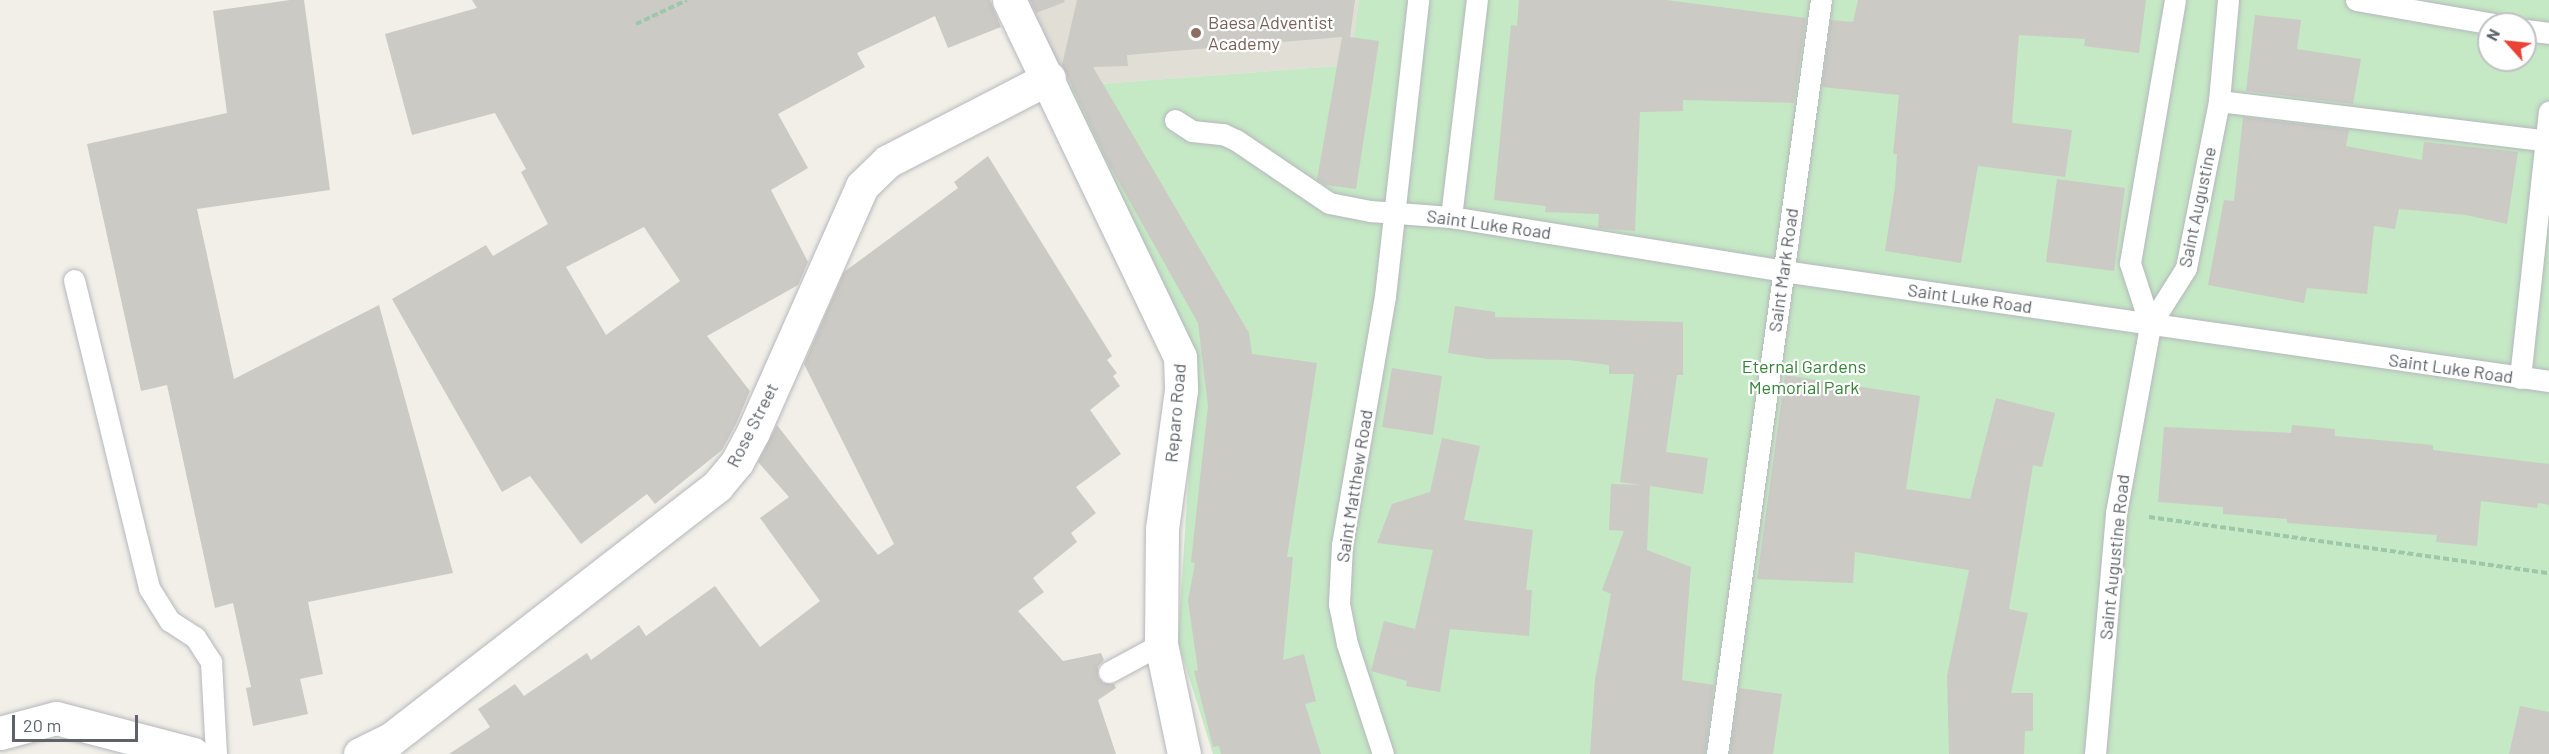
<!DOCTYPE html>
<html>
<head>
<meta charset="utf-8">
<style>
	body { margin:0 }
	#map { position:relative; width:2549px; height:754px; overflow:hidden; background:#f1efe8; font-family:Barlow,sans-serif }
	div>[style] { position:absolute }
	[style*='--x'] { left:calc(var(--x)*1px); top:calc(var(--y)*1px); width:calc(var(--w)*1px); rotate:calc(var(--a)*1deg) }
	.education>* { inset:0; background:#e1ded6 }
	.green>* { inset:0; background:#c5e8c5 }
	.building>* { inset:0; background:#cccac5 }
	.path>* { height:4px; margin-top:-2px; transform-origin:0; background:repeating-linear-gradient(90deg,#9cc7a9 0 6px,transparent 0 9px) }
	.roads { filter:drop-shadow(0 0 2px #b5b8bc) drop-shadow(0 0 2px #b5b8bc) }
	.lane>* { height:21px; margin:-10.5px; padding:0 10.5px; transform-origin:10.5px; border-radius:10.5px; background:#fff }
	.street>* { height:33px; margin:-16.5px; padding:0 16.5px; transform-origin:16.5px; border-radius:16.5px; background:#fff }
	.secondary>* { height:33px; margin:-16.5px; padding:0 16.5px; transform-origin:16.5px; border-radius:16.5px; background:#fff }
	.dots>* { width:16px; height:16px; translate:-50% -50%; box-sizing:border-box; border:3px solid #fff; border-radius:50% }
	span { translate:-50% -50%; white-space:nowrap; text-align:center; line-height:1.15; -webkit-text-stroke:4.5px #fff; paint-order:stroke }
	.education-label { font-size:18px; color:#785e54 }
	.left { translate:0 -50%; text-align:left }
	.street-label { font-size:18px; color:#5f6368 }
	.park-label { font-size:18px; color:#348238 }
	.north { position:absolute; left:2477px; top:12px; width:60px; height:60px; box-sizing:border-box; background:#fff; border:2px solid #bfc1c3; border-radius:50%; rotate:297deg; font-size:16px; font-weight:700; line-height:24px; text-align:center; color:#5f6368 }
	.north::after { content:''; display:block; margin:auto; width:21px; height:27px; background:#ea4335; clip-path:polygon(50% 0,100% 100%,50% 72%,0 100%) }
	.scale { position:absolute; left:12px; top:715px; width:126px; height:27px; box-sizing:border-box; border:3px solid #5f6368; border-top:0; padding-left:8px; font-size:18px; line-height:21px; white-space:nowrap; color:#5f6368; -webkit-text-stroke:4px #fff; paint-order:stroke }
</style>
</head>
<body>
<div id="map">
	<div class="education">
		<div style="clip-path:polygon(1023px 0,1359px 0,1350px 65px,1059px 87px)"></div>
	</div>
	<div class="green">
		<div style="clip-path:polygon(evenodd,1359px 0,2549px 0,2549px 754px,1213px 754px,1178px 642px,1196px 359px,1059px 87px,1350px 65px,1359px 0,2489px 24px,2525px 24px,2525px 60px,2489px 60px,2489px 24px)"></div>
	</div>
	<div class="building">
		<div style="clip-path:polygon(290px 0,304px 0,330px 190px,197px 209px,234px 379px,379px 305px,453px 573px,308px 602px,323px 674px,300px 679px,308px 714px,253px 726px,246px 688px,251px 687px,233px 603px,215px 608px,167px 385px,141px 391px,87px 144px,227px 113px,213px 11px)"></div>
		<div style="clip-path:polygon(evenodd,472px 0,990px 0,1001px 27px,948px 48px,935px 16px,857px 53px,865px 67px,778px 114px,808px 168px,771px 190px,808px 262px,798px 285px,707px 336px,750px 391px,736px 424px,722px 450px,655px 504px,647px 494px,581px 544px,530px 476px,502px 492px,392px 299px,486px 245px,493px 256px,548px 224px,521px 172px,526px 169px,495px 113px,412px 135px,385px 34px,477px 8px,472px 0,644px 227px,680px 281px,606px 335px,566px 267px,644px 227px)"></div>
		<div style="clip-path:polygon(1030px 0,1064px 0,1065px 2px,1036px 13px)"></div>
		<div style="clip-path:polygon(1077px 0,1355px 0,1350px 37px,1379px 41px,1356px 189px,1326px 185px,1317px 180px,1342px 37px,1127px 55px,1128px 66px,1093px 67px,1249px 333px,1252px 354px,1317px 363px,1287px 557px,1293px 557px,1283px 660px,1304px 654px,1316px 701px,1305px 704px,1321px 754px,1221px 754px,1219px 746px,1213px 747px,1194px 671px,1198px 670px,1188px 601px,1195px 563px,1191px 562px,1208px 406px,1198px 323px,1106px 159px,1062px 65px)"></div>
		<div style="clip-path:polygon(1519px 0,1666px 0,1806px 18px,1794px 103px,1683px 100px,1683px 111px,1640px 112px,1635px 231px,1598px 228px,1599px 214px,1545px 212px,1546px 206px,1494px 200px,1511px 25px,1517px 26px)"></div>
		<div style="clip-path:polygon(1858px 0,2146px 0,2139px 53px,2084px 46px,2085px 39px,2019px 35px,2012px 123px,2072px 130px,2065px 177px,1978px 166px,1961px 263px,1885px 251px,1895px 187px,1897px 154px,1893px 154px,1899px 95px,1822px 87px,1831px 20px,1853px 22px)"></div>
		<div style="clip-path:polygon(2255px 15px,2301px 20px,2297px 49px,2361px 59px,2353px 104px,2246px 91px)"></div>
		<div style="clip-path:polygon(2243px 117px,2349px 130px,2346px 146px,2422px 160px,2424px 142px,2518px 152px,2507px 224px,2466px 215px,2399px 209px,2395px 229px,2374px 226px,2367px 294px,2307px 288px,2304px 303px,2208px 285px,2224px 200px,2234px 201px)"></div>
		<div style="clip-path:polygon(988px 156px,1112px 356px,1107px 360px,1117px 373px,1113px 376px,1120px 386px,1090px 410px,1121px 454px,1076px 487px,1096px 513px,1071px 533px,1077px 542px,1033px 578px,1044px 592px,1018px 611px,1063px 661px,1101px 653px,1104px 660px,1098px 666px,1098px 677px,1103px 683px,1114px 684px,1116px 688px,1098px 700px,1116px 754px,449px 754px,490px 727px,478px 709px,515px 684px,524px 696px,587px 653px,591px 660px,639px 625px,646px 636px,715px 586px,760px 647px,820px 601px,760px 518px,789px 497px,758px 462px,777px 425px,878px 555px,894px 544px,804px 364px,844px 272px,958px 188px,954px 182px)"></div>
		<div style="clip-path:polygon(2057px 179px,2125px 188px,2114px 271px,2046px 262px)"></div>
		<div style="clip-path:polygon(1455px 306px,1495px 312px,1495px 317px,1683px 322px,1683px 375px,1677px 375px,1666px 452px,1708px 458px,1703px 494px,1650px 486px,1647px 550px,1691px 567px,1682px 680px,1714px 685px,1705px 754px,1590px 754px,1595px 680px,1611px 594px,1602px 590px,1624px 531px,1609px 530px,1611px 484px,1641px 485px,1620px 482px,1634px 374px,1609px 374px,1609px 365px,1569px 360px,1488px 359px,1448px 353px)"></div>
		<div style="clip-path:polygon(1392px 368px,1442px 376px,1433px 435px,1382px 427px)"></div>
		<div style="clip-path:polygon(1785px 375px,1920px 396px,1906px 489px,1970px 499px,1996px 398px,2055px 413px,2042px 467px,2033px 465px,2009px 609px,2028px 613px,2011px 693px,2033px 693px,2033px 731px,2025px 731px,2024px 754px,1949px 754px,1947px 676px,1969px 570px,1855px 552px,1853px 583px,1757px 579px)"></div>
		<div style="clip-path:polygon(2292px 425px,2335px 429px,2335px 436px,2433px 445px,2433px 450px,2549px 464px,2549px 505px,2538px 503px,2537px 508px,2481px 501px,2477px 546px,2436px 542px,2437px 535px,2287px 523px,2287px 519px,2223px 514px,2223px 507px,2158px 502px,2164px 427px,2291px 433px)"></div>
		<div style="clip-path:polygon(1442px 438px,1480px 446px,1464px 520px,1533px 530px,1526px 590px,1532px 590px,1529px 636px,1450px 629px,1440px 692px,1406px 686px,1407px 681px,1371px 671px,1384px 621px,1415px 629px,1433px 550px,1377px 543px,1392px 504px,1430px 492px)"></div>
		<div style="clip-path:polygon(1739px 688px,1782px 694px,1773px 754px,1730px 754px)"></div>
		<div style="clip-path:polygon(2520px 706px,2549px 712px,2549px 754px,2509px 754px)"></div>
	</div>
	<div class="path">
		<div style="--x:636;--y:24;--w:56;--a:-25.2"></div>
		<div style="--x:2149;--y:517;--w:404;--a:8"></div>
	</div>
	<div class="roads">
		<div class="lane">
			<div style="--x:2356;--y:0;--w:139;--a:9.9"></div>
			<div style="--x:2525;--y:30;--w:24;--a:7"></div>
			<div style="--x:2219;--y:101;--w:332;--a:6.9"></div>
			<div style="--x:1175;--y:120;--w:20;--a:33"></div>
			<div style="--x:1192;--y:131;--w:31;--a:6"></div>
			<div style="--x:1223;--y:134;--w:14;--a:25"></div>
			<div style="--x:1236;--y:140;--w:112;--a:34.1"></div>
			<div style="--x:1329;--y:203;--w:42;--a:11"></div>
			<div style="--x:1370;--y:211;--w:81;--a:4.2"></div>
			<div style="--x:1451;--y:217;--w:336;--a:9.2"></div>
			<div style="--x:1783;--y:271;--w:774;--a:8.17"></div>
			<div style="--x:1451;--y:217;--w:219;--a:-83.2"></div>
			<div style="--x:74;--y:280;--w:317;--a:76.3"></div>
			<div style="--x:149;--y:588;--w:39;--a:58"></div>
			<div style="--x:170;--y:621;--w:30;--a:33"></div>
			<div style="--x:195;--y:637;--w:30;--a:57"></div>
			<div style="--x:211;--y:662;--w:92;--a:86.9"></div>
			<div style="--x:2150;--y:325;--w:65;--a:-107.9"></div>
			<div style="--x:2130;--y:263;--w:267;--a:-80.3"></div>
			<div style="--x:2520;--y:378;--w:268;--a:-83.8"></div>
			<div style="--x:1109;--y:672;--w:59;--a:-28.3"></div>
			<div style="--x:1383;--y:754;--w:116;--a:-108.1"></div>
			<div style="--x:1347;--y:644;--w:41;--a:-101.3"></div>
			<div style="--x:1339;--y:604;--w:59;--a:-87.1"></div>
			<div style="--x:1342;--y:545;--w:253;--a:-80.2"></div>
			<div style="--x:1385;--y:296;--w:298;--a:-83.6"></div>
			<div style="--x:1717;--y:754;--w:761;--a:-82.15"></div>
			<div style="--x:2095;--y:754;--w:242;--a:-85"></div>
			<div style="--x:2116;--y:513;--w:191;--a:-79.7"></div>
			<div style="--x:2150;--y:325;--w:67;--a:-57.7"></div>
			<div style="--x:2186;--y:268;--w:170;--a:-78.8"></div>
			<div style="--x:2219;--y:101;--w:101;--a:-84.9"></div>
		</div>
		<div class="street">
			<div style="--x:0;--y:733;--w:58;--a:-15"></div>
			<div style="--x:56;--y:718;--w:142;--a:14.7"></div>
			<div style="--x:360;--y:754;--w:34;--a:-26"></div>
			<div style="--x:391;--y:739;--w:413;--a:-37.8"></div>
			<div style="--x:717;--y:486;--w:31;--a:-50"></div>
			<div style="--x:737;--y:462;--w:34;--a:-62"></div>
			<div style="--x:753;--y:432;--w:269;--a:-66.1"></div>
			<div style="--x:862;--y:186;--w:36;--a:-44"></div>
			<div style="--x:888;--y:161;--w:181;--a:-27.3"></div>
		</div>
		<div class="secondary">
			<div style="--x:1009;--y:0;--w:396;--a:64.4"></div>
			<div style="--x:1180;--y:357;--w:33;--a:88"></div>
			<div style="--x:1181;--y:390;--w:140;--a:97.8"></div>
			<div style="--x:1162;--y:529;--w:115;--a:90.5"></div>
			<div style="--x:1161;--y:644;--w:112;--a:78.2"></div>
		</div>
	</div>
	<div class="dots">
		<div style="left:1196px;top:33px;background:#8d6e63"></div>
	</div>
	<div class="education-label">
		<span class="left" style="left:1208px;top:33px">Baesa Adventist<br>Academy</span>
	</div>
	<div class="street-label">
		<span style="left:2197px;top:207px;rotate:-78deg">Saint Augustine</span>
		<span style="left:1489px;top:224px;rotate:8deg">Saint Luke Road</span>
		<span style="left:1783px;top:270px;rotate:-82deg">Saint Mark Road</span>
		<span style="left:1970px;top:298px;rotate:8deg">Saint Luke Road</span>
		<span style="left:2451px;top:368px;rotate:8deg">Saint Luke Road</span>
		<span style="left:1175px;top:413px;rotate:-85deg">Reparo Road</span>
		<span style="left:752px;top:425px;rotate:-63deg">Rose Street</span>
		<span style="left:1354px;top:486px;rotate:-81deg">Saint Matthew Road</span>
		<span style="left:2114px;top:557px;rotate:-84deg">Saint Augustine Road</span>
	</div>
	<div class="park-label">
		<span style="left:1804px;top:377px">Eternal Gardens<br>Memorial Park</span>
	</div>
	<div class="north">N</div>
	<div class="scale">20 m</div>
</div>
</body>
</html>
